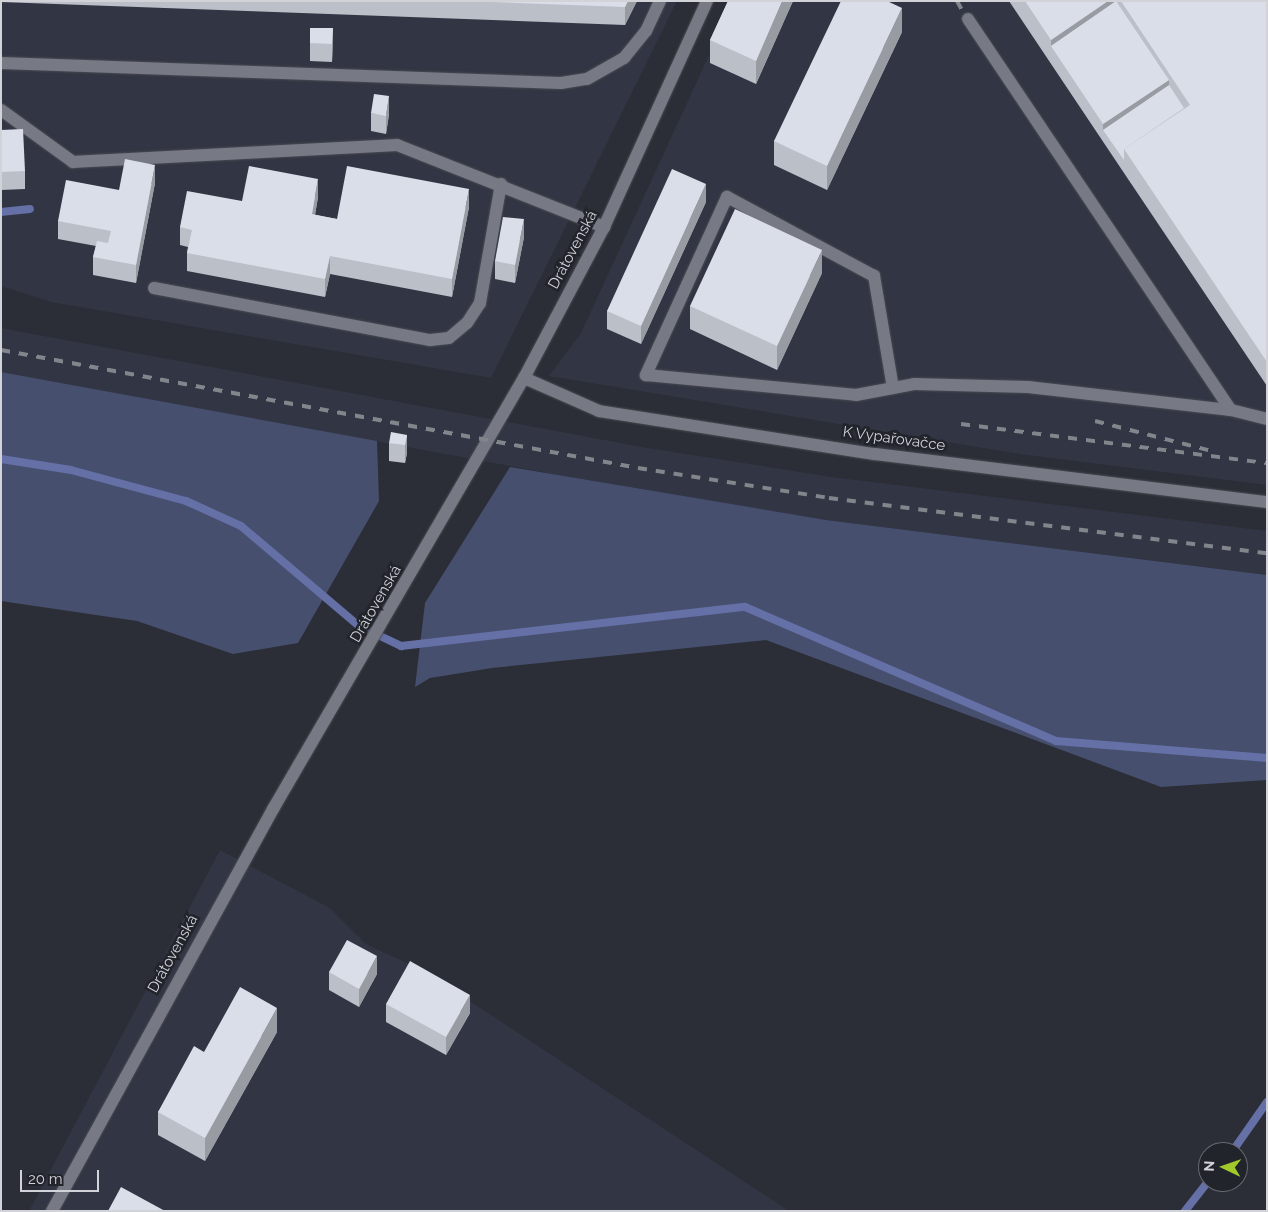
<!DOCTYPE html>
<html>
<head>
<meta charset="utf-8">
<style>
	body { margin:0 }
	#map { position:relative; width:1268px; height:1212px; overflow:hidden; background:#2b2e36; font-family:Raleway,sans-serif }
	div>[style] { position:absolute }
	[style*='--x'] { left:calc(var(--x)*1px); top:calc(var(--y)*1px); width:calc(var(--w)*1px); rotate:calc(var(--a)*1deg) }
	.built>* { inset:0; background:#323543 }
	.green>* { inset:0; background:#474f6e }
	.stream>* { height:8px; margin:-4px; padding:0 4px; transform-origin:4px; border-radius:4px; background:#6470a6 }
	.roads { filter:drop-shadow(0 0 1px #494b52) drop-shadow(0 0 1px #494b52) }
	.lane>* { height:12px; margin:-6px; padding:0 6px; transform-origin:6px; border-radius:6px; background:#777a84 }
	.secondary>* { height:12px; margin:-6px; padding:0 6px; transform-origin:6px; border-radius:6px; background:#777a84 }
	.rail>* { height:4px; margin-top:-2px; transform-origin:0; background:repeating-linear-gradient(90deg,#83858c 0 9px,transparent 0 18px) }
	.wall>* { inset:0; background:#bbbfc8 }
	.shaded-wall>* { inset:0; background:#999ba3 }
	.building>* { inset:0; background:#dadee9 }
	span { translate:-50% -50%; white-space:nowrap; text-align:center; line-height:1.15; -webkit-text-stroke:5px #22242c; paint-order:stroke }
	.street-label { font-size:15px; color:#d2d3d9 }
	.frame { position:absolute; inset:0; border:2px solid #d2d3d9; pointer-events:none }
	.north { position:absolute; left:1198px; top:1142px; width:50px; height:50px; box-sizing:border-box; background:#22242c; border:1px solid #686a71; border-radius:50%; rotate:273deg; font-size:14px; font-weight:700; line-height:20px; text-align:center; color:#d2d3d9 }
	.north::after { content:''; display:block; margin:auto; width:18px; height:22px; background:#a1c92a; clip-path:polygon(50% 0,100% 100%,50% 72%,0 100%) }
	.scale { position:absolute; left:20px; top:1170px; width:79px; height:22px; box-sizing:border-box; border:2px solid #d2d3d9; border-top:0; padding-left:6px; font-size:15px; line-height:18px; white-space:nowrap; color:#d2d3d9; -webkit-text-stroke:4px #22242c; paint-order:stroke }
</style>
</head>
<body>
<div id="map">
	<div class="built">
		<div style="clip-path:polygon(1px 1px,677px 1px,491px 378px,51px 302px,1px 286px)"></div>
		<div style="clip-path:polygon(734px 1px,1267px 1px,1267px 485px,1020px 454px,549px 376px,581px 333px)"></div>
		<div style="clip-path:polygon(1px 328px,642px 447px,832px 477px,1267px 531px,1267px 575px,826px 520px,634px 489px,1px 372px)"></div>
		<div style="clip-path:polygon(220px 850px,330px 908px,366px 944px,424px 971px,789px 1211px,29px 1211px)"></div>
	</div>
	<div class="green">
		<div style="clip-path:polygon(1px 372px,377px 441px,379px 501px,298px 643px,233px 654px,137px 621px,1px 601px)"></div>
		<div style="clip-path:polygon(510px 467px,826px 520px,1267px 575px,1267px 780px,1161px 787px,766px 640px,492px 668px,430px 678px,415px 687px,425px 603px)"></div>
	</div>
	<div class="stream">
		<div style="--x:1;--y:212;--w:29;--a:-6"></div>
		<div style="--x:1;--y:459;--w:71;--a:8.9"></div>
		<div style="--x:71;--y:470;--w:119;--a:15.1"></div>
		<div style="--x:186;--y:501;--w:60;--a:24.4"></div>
		<div style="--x:241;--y:526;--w:155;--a:40.3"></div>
		<div style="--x:359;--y:626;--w:47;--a:25.5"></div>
		<div style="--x:401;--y:646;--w:346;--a:-6.5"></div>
		<div style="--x:745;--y:607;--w:339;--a:23.3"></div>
		<div style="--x:1056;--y:741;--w:212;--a:4.6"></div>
		<div style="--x:1232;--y:1152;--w:61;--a:-55"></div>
		<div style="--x:1185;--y:1211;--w:37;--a:-52"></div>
	</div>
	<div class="roads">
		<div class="lane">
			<div style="--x:968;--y:19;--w:471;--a:56.1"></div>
			<div style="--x:1231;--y:410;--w:37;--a:14"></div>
			<div style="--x:1;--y:63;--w:560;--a:2.05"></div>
			<div style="--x:561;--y:83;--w:26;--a:-9"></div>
			<div style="--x:587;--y:79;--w:43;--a:-29.6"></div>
			<div style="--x:624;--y:58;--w:35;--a:-51"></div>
			<div style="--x:646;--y:31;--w:33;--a:-65"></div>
			<div style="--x:1;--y:110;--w:89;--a:35.8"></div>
			<div style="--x:73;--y:162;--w:324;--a:-3"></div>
			<div style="--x:397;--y:145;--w:223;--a:21.6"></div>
			<div style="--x:154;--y:288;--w:281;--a:10.7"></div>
			<div style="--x:430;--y:340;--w:19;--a:-6"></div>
			<div style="--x:449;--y:338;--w:23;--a:-40"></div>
			<div style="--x:467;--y:323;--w:24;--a:-57"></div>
			<div style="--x:480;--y:303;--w:121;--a:-80"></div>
			<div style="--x:524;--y:378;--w:82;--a:23.7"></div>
			<div style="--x:599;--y:411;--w:279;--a:8.9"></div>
			<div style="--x:875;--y:454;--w:395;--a:7"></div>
			<div style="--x:893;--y:388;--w:114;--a:-99.6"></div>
			<div style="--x:874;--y:276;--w:167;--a:-151.7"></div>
			<div style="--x:727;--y:197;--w:196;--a:114.5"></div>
			<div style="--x:646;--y:375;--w:211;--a:5.4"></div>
			<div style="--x:856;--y:395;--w:59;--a:-10.7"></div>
			<div style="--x:914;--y:384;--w:114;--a:1.5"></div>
			<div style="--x:1028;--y:387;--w:204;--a:6.5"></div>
		</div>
		<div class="secondary">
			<div style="--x:52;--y:1211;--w:459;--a:-61.2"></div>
			<div style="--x:273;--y:809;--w:499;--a:-59.8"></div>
			<div style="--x:524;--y:378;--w:171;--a:-62.1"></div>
			<div style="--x:604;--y:227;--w:248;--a:-65.5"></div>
		</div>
	</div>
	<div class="rail">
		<div style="--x:957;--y:1;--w:13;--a:61"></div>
		<div style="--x:1;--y:350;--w:648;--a:10.49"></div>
		<div style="--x:638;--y:468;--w:193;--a:8.9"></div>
		<div style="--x:829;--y:498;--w:441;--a:7.2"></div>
		<div style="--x:1095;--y:421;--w:117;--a:14.4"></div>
		<div style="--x:961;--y:424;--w:308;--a:7.3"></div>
	</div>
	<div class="wall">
		<div style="clip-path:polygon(1px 1px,637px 1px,625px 25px,1px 2px)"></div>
		<div style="clip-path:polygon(728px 1px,793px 1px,756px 84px,710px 63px,710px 40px)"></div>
		<div style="clip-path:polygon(1009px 1px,1267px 1px,1267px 386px,1124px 173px)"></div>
		<div style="clip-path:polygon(310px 28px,333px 28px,332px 62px,310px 61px)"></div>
		<div style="clip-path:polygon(902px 32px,827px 190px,774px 165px,774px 141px)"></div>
		<div style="clip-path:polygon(371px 113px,389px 114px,386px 134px,371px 131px)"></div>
		<div style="clip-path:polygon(1px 130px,25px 171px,25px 189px,1px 190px)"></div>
		<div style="clip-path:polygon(155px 183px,136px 283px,93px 275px,93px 257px,96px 246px,58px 239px,58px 221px,119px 190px)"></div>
		<div style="clip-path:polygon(318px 197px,315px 215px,337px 219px,469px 207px,452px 297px,330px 274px,325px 297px,187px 271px,187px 253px,188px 247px,180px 245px,180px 227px,242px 201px)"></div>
		<div style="clip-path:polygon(706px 202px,641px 344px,607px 329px,607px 311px)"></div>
		<div style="clip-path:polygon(524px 237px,515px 283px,495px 279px,495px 261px)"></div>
		<div style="clip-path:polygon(822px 273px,777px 370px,690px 329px,690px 306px)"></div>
		<div style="clip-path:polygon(407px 435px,407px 453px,405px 463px,389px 461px,389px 443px)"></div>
		<div style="clip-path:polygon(329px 972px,377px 974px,359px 1007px,329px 990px)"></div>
		<div style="clip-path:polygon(386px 1004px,470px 1013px,446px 1055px,386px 1022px)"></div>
		<div style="clip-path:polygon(277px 1032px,205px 1161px,158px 1135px,158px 1112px,204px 1052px)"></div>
	</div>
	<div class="shaded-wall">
		<div style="clip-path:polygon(628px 1px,637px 1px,625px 25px,625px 7px)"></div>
		<div style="clip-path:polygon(782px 1px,793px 1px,756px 84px,756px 61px)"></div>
		<div style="clip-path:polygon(1108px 1px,1117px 1px,1051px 46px,1051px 40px)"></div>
		<div style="clip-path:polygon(902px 8px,902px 32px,827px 190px,827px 166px)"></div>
		<div style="clip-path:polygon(333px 28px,333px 46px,332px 62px,332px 44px)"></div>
		<div style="clip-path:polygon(1169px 80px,1169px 98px,1103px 130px,1103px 124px)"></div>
		<div style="clip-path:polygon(389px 96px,389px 114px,386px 134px,386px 116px)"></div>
		<div style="clip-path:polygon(155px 165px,155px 183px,136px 283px,136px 265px)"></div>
		<div style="clip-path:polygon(318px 179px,318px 197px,312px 232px,312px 214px)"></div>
		<div style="clip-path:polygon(706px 184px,706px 202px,641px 344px,641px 326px)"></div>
		<div style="clip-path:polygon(469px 189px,469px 207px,452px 297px,452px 279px)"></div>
		<div style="clip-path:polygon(524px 219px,524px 237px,515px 283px,515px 265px)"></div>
		<div style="clip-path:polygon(822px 250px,822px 273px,777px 370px,777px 346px)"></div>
		<div style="clip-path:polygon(330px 256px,330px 274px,325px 297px,325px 279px)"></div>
		<div style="clip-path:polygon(407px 435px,407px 453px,405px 463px,405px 445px)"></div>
		<div style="clip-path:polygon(377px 956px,377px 974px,359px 1007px,359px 989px)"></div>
		<div style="clip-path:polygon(470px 995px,470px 1013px,446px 1055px,446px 1037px)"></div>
		<div style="clip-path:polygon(277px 1008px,277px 1032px,205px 1161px,205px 1138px)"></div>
	</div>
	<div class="building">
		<div style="clip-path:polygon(463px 1px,628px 1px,625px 7px)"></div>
		<div style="clip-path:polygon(728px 1px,782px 1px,756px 61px,710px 40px)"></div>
		<div style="clip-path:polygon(841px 1px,887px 1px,902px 8px,827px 166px,774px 141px)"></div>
		<div style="clip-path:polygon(1025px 1px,1108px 1px,1051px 40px)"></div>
		<div style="clip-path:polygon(1116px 1px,1169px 80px,1103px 124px,1051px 46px)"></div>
		<div style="clip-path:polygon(1121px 1px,1267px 1px,1267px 362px,1124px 149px,1190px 105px)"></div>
		<div style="clip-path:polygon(310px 28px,333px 28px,332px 44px,310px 43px)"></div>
		<div style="clip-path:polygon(1169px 85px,1184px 108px,1124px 149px,1124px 160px,1103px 130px)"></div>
		<div style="clip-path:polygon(374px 94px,389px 96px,386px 116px,371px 113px)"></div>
		<div style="clip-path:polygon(23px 129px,25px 171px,1px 172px,1px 130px)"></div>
		<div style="clip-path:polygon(125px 159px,155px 165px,136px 265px,93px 257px,97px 241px,108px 243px,111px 231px,58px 221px,66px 180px,119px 190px)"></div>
		<div style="clip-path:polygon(249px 166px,318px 179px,312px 214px,337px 219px,347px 166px,469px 189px,452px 279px,330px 256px,325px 279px,187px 253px,192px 230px,180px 227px,187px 191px,242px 201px)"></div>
		<div style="clip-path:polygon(672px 169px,706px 184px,641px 326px,607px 311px)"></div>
		<div style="clip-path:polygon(735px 209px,822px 250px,777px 346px,690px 306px)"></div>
		<div style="clip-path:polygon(503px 217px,524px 219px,515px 265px,495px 261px)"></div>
		<div style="clip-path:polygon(391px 432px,407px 435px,405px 445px,389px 443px)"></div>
		<div style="clip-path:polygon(347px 940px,377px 956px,359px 989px,329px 972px)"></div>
		<div style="clip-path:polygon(410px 961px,470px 995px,446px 1037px,386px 1004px)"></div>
		<div style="clip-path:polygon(240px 987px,277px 1008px,205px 1138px,158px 1112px,194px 1046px,204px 1052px)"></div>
		<div style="clip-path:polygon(121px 1187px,165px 1211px,108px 1211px)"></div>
	</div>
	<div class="street-label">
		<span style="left:573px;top:250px;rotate:-62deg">Drátovenská</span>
		<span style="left:894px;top:439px;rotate:8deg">K Vypařovačce</span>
		<span style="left:376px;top:604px;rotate:-60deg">Drátovenská</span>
		<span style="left:173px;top:954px;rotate:-61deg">Drátovenská</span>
	</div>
	<div class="frame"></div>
	<div class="north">N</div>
	<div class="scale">20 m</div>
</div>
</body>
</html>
